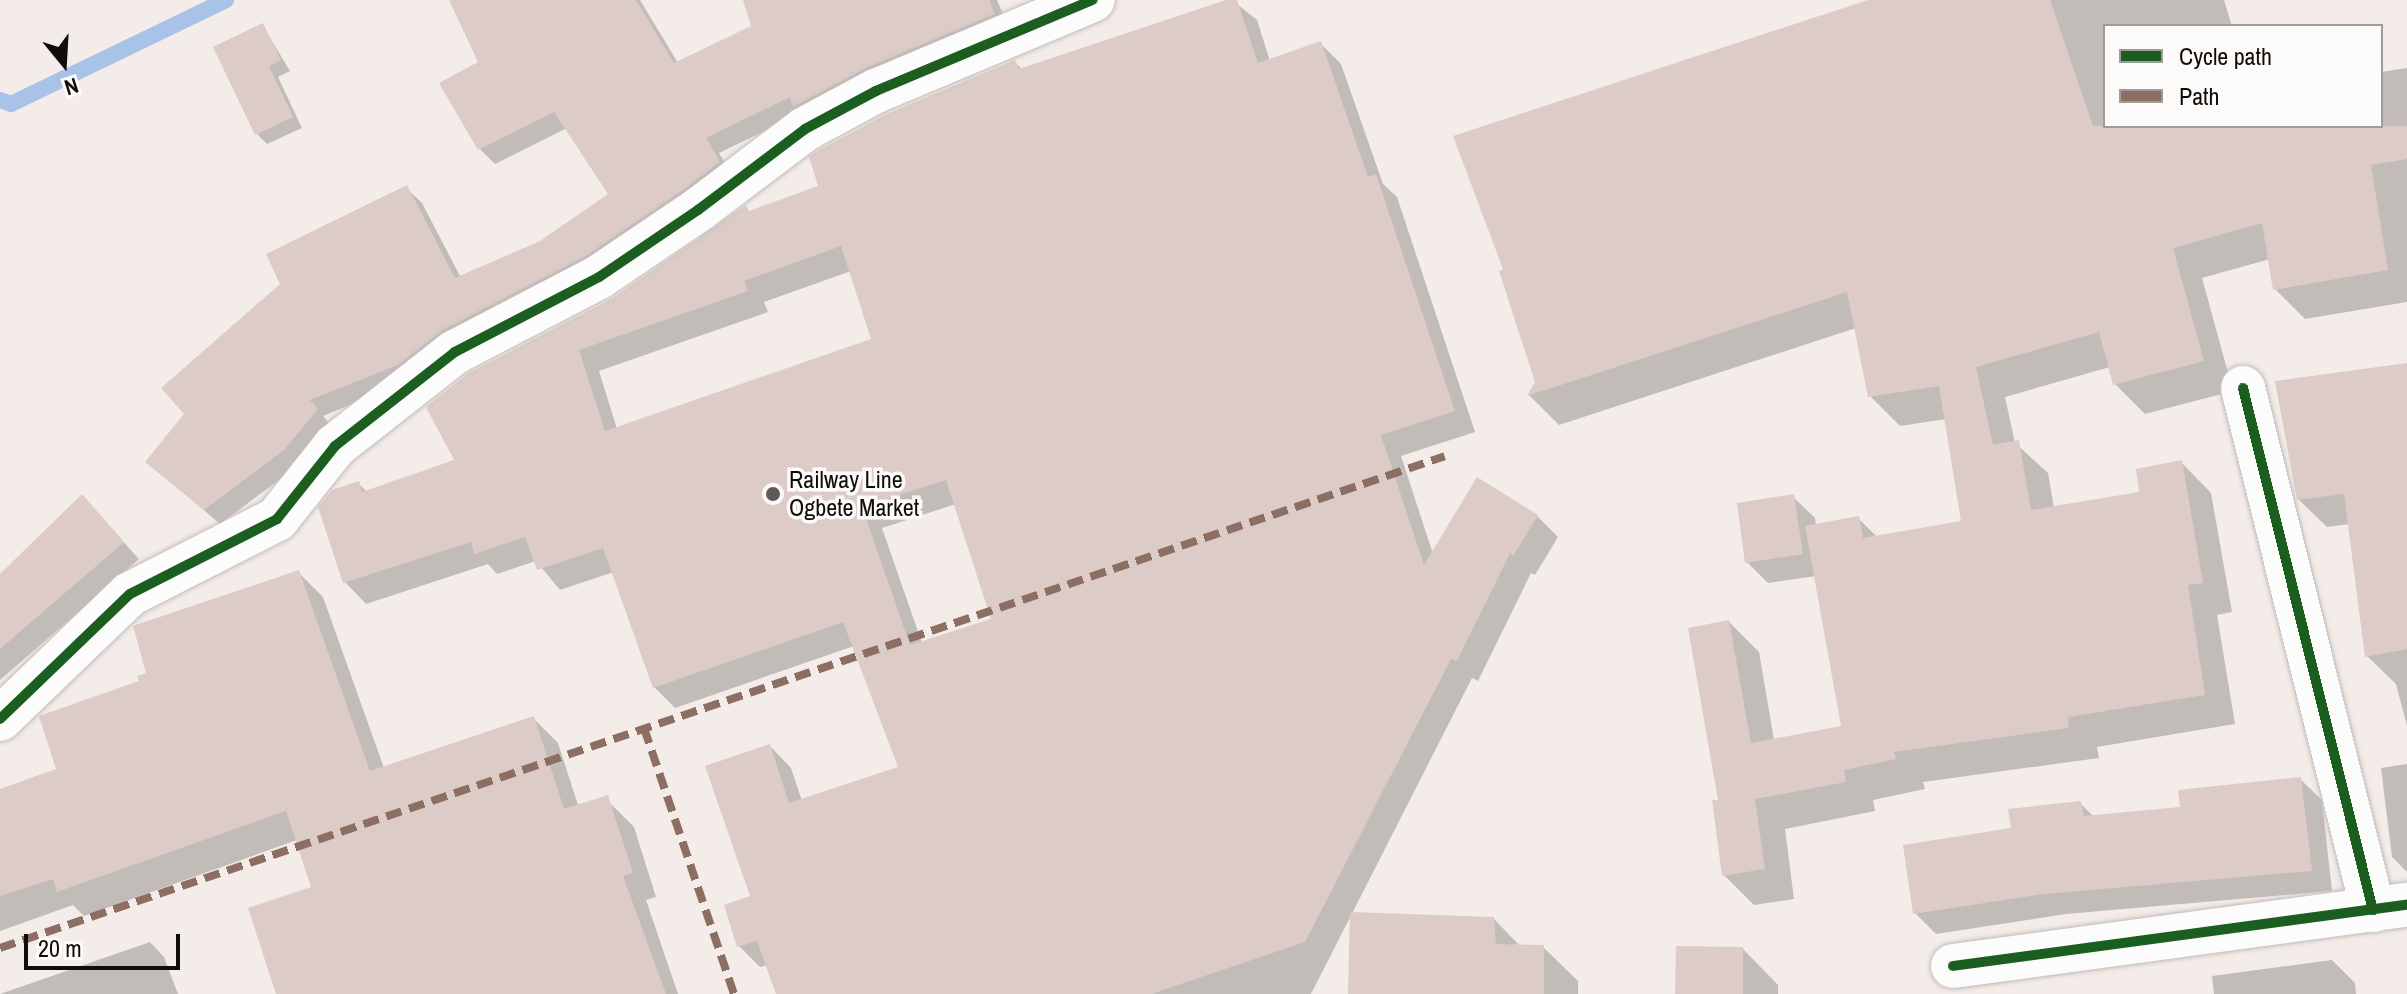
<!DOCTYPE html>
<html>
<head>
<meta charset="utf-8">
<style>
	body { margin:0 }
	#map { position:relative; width:2407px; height:994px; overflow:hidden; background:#f3ece8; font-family:"Archivo Narrow",sans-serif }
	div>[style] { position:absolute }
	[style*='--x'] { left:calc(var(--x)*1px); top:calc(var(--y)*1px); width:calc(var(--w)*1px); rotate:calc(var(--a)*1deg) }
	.shadow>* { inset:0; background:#0003 }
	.stream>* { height:16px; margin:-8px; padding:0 8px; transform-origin:8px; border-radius:8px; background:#a9c2e7 }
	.building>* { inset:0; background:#dccbc7 }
	.roads { filter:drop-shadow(0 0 2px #c2bcb9) drop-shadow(0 0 2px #c2bcb9) }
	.minor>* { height:44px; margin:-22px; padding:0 22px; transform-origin:22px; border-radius:22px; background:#fdfcfc }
	.quiet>* { height:8px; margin-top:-4px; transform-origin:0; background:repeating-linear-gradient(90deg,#8d6e63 0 16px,transparent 0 24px) }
	.cycleway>* { height:10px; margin:-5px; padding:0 5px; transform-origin:5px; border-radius:5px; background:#1b5e20 }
	.dots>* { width:22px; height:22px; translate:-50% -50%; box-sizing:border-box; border:4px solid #fdfbf9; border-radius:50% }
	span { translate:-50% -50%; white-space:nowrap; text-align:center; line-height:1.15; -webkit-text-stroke:7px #fdfbf9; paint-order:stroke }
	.poi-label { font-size:24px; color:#100c09 }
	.left { translate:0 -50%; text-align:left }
	.legend { position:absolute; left:2103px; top:24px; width:280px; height:104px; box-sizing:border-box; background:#fdfbf9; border:2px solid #9e9b99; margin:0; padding:10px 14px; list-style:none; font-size:24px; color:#100c09 }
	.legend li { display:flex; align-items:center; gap:16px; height:40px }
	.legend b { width:40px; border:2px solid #9e9b99 }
	.north { position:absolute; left:24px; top:24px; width:80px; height:80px; -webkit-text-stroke:6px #fdfbf9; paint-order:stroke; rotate:162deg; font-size:22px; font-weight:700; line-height:32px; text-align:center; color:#100c09 }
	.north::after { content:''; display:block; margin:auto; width:28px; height:36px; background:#100c09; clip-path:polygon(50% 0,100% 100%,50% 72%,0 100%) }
	.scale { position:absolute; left:24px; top:934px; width:156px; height:36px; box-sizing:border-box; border:4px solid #100c09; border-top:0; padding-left:10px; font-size:24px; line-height:28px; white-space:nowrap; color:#100c09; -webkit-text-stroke:6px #fdfbf9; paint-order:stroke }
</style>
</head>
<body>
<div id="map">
	<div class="shadow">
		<div style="clip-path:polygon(513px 0,640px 0,678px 63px,753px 27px,745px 0,997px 0,1009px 29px,802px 113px,719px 153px,734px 178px,413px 379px,323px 416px,331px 426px,299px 465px,220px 524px,148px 462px,406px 188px,422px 203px,461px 278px,541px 242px,611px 194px,567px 128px,495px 164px,480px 149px,480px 63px)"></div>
		<div style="clip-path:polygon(evenodd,1232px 0,1257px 20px,1270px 61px,1320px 43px,1341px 64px,1383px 184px,1397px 197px,1475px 432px,1401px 456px,1433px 554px,1537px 516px,1558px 537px,1535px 575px,1531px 573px,1478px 681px,1472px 678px,1311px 994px,779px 994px,768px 965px,760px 967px,739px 946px,753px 897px,770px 746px,791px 768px,802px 801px,901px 768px,854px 646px,675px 708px,654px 687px,614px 572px,560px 590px,536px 561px,497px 574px,488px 564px,366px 604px,345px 582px,358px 483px,367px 492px,456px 462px,614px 300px,746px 208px,750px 212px,821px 188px,1014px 62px,1023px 70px,1232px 0,851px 271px,874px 340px,617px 429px,599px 371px,768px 312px,764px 302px,851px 271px,1232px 0,956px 504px,994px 620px,922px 643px,882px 528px,956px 504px)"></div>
		<div style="clip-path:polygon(1874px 0,2224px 0,2232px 26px,2105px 26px,2105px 126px,2381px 126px,2381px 72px,2407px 68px,2407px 302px,2305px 319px,2275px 289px,2270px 259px,2202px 278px,2233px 391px,2145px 414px,2115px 384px,2110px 367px,2005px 397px,2015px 443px,2048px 473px,2054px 508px,2142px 493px,2181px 462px,2211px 493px,2232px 612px,2217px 615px,2235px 724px,2097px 747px,2099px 758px,1923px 782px,1925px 789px,1873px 800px,1875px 811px,1785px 829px,1794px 899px,1754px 905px,1724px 875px,1720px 801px,1729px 622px,1759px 652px,1774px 740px,1843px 727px,1816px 576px,1768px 583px,1747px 562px,1793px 497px,1815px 518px,1816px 526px,1858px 518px,1877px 537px,1964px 523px,1946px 419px,1900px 426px,1870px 396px,1856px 328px,1559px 425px,1529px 395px)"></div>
		<div style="clip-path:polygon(263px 26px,290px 71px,278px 77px,302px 128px,267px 144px,256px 133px)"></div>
		<div style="clip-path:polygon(2407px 365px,2407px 726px,2396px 684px,2367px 656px,2350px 524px,2327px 527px,2298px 499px)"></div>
		<div style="clip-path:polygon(98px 514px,139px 559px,0 680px,0 586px)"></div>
		<div style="clip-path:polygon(298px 572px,323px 597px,384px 768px,533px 718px,558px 743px,579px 808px,609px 802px,634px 827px,656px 897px,646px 900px,678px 994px,281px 994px,313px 888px,297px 840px,84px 916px,73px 905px,0 931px,0 791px,59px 771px,41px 717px,141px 682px)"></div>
		<div style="clip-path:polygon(2407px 764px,2407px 872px,2392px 857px,2381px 768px)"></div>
		<div style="clip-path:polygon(2300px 779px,2322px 800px,2332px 891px,2066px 914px,1936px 934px,1915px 913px,2013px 830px,2080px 803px,2094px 817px,2182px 809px)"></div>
		<div style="clip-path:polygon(1494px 919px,1520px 946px,1543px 947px,1578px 981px,1578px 994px,1350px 994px)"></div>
		<div style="clip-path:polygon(150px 942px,164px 957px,178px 994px,0 994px)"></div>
		<div style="clip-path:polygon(1743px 949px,1778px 985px,1778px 994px,1677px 994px)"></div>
		<div style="clip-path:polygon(2332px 960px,2355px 983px,2356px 994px,2214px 994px,2212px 976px)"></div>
	</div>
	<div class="stream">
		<div style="--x:0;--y:100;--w:12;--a:20"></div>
		<div style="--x:11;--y:104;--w:239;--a:-25.8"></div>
	</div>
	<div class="building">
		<div style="clip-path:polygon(449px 0,636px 0,674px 63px,751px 26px,743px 0,989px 0,995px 14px,866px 68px,793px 107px,790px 97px,706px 138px,720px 162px,683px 190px,586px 256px,443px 330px,398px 365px,310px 400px,318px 409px,284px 450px,204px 510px,145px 462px,184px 414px,161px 388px,280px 284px,266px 254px,407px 185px,455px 278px,540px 241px,608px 194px,554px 112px,478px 150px,439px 83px,478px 62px)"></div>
		<div style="clip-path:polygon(evenodd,1226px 0,1237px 0,1258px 63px,1321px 41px,1368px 177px,1376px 174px,1455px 411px,1381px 435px,1424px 565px,1477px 477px,1538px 515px,1513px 556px,1510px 553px,1457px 661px,1451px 659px,1305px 942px,1151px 994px,776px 994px,757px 941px,737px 947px,724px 905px,750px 896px,705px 766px,770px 744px,789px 803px,898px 767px,843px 622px,653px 688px,603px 548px,537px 570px,525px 537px,474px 554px,471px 542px,343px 583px,318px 507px,332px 490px,359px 481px,362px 492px,454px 460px,426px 407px,469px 373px,613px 298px,746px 205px,749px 211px,818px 186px,809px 157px,819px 150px,887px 114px,1015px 60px,1019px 69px,1226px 0,841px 246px,871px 339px,605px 431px,579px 350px,748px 291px,744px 281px,841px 246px,1226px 0,946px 480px,991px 619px,910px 645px,862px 507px,946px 480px)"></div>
		<div style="clip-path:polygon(1868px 0,2050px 0,2093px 126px,2407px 126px,2407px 159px,2371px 165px,2388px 270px,2273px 290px,2262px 223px,2173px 248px,2204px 361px,2113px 385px,2099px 332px,1976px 367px,1993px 445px,2019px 440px,2031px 510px,2139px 492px,2136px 469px,2182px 460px,2203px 583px,2188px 585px,2205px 695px,2068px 717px,2069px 728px,1894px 752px,1896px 759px,1844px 770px,1846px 782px,1755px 799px,1765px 869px,1722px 876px,1712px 800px,1718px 800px,1688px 628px,1729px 620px,1751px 743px,1841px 726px,1805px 526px,1859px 516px,1863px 538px,1961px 521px,1939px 386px,1868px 397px,1847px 292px,1527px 396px,1535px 382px,1499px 271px,1503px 269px,1453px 136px)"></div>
		<div style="clip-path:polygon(263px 23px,281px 60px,269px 66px,293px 117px,255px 135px,213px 47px)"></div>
		<div style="clip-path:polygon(2407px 363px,2407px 649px,2365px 657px,2344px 494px,2297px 500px,2275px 381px)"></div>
		<div style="clip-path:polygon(82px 494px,124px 542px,0 649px,0 574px)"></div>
		<div style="clip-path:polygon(1794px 494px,1803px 554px,1745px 563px,1737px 503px)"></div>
		<div style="clip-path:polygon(299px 570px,370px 771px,534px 716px,564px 809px,608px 795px,633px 873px,623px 876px,666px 994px,276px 994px,248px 908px,311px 887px,286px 811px,57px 892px,53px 879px,0 896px,0 789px,56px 769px,39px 716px,139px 681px,137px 676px,146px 673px,133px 626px)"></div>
		<div style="clip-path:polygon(2301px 777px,2312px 871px,2044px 894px,1913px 914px,1903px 845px,2011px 828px,2008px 809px,2081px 801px,2084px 816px,2180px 807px,2178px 790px)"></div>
		<div style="clip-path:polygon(1350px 912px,1494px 917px,1496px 944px,1544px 945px,1544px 994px,1348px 994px)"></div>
		<div style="clip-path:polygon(1676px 946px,1743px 947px,1743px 994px,1675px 994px)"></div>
	</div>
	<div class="roads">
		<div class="minor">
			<div style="--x:2243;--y:388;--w:538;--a:76.02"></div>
			<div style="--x:0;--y:719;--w:180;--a:-43.9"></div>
			<div style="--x:130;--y:594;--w:165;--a:-27"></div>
			<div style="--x:277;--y:519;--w:93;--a:-51.5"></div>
			<div style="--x:335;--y:446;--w:152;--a:-38.1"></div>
			<div style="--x:455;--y:352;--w:162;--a:-27.5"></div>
			<div style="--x:599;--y:277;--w:120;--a:-34.1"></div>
			<div style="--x:698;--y:210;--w:134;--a:-37.1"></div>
			<div style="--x:805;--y:129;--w:81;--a:-28.2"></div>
			<div style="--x:876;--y:91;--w:235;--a:-22.8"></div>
			<div style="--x:1953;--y:966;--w:458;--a:-7.7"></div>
		</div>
	</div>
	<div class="quiet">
		<div style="--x:644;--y:728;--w:281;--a:71.3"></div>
		<div style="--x:0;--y:948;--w:1526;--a:-18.8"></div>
	</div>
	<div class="cycleway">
		<div style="--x:2243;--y:388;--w:538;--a:76.02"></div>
		<div style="--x:0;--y:719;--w:180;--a:-43.9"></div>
		<div style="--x:130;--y:594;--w:165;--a:-27"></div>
		<div style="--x:277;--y:519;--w:93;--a:-51.5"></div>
		<div style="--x:335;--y:446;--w:152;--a:-38.1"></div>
		<div style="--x:455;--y:352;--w:162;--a:-27.5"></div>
		<div style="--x:599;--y:277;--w:120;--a:-34.1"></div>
		<div style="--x:698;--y:210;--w:134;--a:-37.1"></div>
		<div style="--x:805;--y:129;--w:81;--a:-28.2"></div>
		<div style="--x:876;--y:91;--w:235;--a:-22.8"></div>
		<div style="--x:1953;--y:966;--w:458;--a:-7.7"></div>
	</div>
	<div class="dots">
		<div style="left:773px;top:494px;background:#5f5a57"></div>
	</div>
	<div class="poi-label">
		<span class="left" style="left:789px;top:494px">Railway Line<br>Ogbete Market</span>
	</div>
	<ul class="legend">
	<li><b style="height:10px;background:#1b5e20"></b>Cycle path</li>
	<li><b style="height:10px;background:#8d6e63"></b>Path</li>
	</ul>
	<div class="north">N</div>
	<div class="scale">20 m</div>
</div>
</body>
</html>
